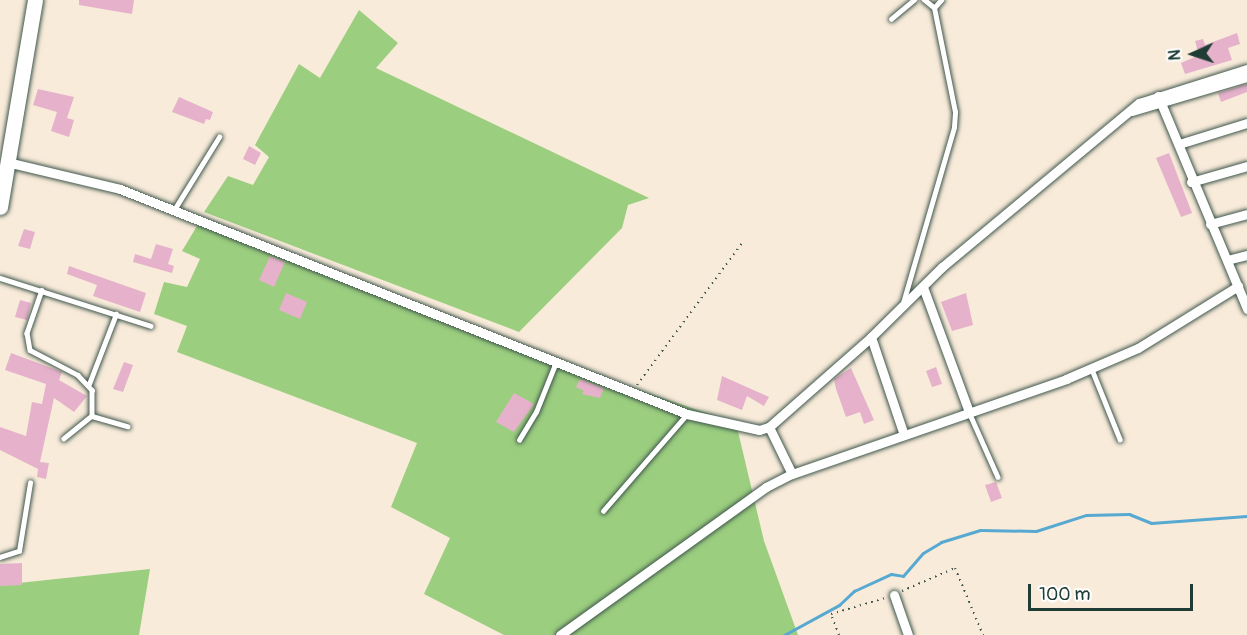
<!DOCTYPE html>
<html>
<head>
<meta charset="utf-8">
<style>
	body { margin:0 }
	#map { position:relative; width:1247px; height:635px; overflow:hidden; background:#f8ebda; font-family:Pangolin,sans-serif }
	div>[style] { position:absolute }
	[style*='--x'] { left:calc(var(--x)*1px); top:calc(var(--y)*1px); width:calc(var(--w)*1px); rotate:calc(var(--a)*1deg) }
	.green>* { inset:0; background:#9bce7f }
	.stream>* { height:3px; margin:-1.5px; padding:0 1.5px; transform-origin:1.5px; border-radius:1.5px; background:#57a9d2 }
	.building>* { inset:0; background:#e6b2cb }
	.path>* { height:2px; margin-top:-1px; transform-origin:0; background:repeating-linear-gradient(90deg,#40574d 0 1.5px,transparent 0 6px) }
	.roads { filter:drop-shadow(0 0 2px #40574d) drop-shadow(0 0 2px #40574d) }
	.service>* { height:4.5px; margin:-2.25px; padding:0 2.25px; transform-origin:2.25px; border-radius:2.25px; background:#fff }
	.minor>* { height:9px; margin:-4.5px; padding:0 4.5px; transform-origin:4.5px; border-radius:4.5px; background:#fff }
	.primary>* { height:15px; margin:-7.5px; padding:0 7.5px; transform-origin:7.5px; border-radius:7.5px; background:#fff }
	span { translate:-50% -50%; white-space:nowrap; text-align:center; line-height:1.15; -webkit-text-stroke:4.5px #fff; paint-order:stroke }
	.north { position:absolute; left:1163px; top:24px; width:60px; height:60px; -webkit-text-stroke:4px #fff; paint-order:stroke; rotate:267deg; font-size:16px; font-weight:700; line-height:24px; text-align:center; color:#1f3d34 }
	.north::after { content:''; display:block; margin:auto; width:21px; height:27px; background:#1f3d34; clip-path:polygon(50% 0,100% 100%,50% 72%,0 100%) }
	.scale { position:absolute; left:1028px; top:584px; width:165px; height:27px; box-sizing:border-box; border:3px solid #1f3d34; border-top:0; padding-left:8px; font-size:18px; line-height:21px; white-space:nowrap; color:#1f3d34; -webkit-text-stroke:4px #fff; paint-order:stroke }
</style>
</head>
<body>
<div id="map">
	<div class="green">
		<div style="clip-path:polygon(359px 10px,398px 43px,376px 68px,649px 198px,628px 205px,622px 228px,519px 332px,204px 212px,228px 176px,253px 185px,269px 157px,255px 145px,299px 64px,320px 78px)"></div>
		<div style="clip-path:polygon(200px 221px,621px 384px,736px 423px,764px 541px,798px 635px,504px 635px,424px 594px,450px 538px,391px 507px,417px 443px,177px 352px,187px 326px,154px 314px,164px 282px,187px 287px,200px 259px,182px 251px)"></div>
		<div style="clip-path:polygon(150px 569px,139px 635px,0 635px,0 585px)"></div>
	</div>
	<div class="stream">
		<div style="--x:784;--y:635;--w:63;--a:-28.6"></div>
		<div style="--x:839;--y:605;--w:21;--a:-43"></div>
		<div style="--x:854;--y:591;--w:41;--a:-24.7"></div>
		<div style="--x:891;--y:574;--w:12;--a:9"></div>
		<div style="--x:903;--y:576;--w:30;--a:-49"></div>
		<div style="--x:923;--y:553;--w:21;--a:-31"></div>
		<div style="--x:941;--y:542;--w:41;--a:-17.1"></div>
		<div style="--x:980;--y:530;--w:56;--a:1"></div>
		<div style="--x:1036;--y:531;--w:52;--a:-17.7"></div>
		<div style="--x:1086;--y:515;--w:43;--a:-1.3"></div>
		<div style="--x:1129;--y:514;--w:24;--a:22"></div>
		<div style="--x:1151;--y:523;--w:96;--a:-4.2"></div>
	</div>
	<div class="building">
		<div style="clip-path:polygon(79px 0,134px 0,132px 14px,79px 5px)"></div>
		<div style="clip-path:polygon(1237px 33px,1240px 44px,1228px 48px,1232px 60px,1185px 74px,1181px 63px,1199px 55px,1195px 41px,1203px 39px,1205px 45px)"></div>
		<div style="clip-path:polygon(1247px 84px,1247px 92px,1221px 102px,1218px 93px)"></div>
		<div style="clip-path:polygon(38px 89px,74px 97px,67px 118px,74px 120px,69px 137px,51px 131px,57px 112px,33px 105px)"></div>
		<div style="clip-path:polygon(179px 97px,213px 112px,210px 120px,206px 119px,204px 124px,172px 112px)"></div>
		<div style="clip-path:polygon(249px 146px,261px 153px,255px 165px,243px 159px)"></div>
		<div style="clip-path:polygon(1169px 153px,1192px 213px,1181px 217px,1156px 158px)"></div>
		<div style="clip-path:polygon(24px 229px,35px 232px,30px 249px,18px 246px)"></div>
		<div style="clip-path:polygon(156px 244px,173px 249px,168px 264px,174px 266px,172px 273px,133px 262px,135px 254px,151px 259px)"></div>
		<div style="clip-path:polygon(270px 256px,285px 262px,274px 287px,259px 280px)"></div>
		<div style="clip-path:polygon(69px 266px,146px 293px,140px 312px,93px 296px,97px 285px,67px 274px)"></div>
		<div style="clip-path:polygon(286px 293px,307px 302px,300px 319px,279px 310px)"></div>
		<div style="clip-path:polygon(966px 293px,973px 325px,952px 331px,941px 302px)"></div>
		<div style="clip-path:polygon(20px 300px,31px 303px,27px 320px,15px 317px)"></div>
		<div style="clip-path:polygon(11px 353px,62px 372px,59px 380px,87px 396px,74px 412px,54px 398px,40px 462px,49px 463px,46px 479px,37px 477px,38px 469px,0 450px,0 427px,26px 436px,32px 402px,42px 404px,46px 384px,5px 370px)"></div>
		<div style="clip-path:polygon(124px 362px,133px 365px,123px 392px,113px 389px)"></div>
		<div style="clip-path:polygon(936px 367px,942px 384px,932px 387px,926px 371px)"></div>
		<div style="clip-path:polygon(851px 368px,874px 420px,864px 424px,860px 412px,846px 417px,836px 389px,834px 379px)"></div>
		<div style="clip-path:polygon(722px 376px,769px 397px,764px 406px,747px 396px,742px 410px,717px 400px)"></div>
		<div style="clip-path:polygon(580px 379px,604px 388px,600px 398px,582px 394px,584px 391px,576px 387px)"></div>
		<div style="clip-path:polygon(514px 393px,534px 404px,514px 432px,496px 422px)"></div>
		<div style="clip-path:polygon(996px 482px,1002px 498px,991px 502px,985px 485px)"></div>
		<div style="clip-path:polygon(22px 563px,22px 585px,0 586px,0 564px)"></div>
	</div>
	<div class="path">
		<div style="--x:637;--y:385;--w:177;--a:-53.5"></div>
		<div style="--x:902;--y:591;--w:58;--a:-23.5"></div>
		<div style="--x:955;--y:568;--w:73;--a:67.3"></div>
		<div style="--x:839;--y:635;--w:22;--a:-111"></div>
		<div style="--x:831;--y:614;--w:56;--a:-16.5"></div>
	</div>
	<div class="roads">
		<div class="service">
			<div style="--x:934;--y:8;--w:11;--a:-49"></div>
			<div style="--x:891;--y:19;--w:30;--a:-40"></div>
			<div style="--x:174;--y:210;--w:86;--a:-58.3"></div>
			<div style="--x:0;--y:278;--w:158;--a:17.6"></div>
			<div style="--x:42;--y:290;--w:46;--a:109.2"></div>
			<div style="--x:27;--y:333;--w:17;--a:80"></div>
			<div style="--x:30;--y:350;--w:54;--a:27.5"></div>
			<div style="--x:78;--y:375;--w:21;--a:47"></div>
			<div style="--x:92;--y:390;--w:26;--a:90"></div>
			<div style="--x:92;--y:416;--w:36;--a:141"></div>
			<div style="--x:903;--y:303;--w:183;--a:-73.8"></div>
			<div style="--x:954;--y:127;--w:15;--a:-86"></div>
			<div style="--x:955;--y:112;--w:106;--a:-101.4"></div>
			<div style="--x:934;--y:8;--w:13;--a:-141"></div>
			<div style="--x:1091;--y:367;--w:78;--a:68.1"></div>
			<div style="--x:89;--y:384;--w:75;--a:-68.9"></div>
			<div style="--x:969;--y:412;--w:71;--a:66"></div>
			<div style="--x:92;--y:416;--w:37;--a:16"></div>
			<div style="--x:519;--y:440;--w:33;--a:-59"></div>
			<div style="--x:536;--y:412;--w:54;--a:-68.2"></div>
			<div style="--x:603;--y:511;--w:128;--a:-49.1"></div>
			<div style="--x:0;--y:557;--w:20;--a:-18"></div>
			<div style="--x:19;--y:551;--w:69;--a:-80.8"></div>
		</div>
		<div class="minor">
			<div style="--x:1158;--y:96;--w:231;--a:67.3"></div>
			<div style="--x:1132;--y:111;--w:120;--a:-16.5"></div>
			<div style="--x:1179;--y:144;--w:71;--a:-17.2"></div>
			<div style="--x:7;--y:162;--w:116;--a:13.4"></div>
			<div style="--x:120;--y:189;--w:610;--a:21.64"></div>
			<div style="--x:687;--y:414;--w:74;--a:12.5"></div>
			<div style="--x:759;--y:430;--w:10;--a:-17"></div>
			<div style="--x:769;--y:427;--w:136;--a:-41.4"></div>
			<div style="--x:871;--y:337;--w:100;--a:-44.6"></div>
			<div style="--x:942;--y:267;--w:256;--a:-39.8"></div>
			<div style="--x:1139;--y:103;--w:113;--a:-17.5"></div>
			<div style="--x:1191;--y:182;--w:58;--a:-15.9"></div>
			<div style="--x:1210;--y:224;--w:38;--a:-15"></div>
			<div style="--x:1227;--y:260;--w:21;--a:-14"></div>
			<div style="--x:923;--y:287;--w:133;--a:69.8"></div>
			<div style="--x:871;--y:337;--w:103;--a:71.4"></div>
			<div style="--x:769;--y:427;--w:52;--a:63.9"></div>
			<div style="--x:894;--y:595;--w:42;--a:70.7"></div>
			<div style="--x:560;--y:635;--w:254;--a:-35.7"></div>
			<div style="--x:766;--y:487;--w:29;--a:-27"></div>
			<div style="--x:792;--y:474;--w:290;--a:-19.1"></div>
			<div style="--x:1066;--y:379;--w:78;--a:-23.3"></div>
			<div style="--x:1138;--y:348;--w:118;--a:-31.8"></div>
		</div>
		<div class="primary">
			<div style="--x:0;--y:207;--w:210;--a:-80.4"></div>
		</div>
	</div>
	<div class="north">N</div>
	<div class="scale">100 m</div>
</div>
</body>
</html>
